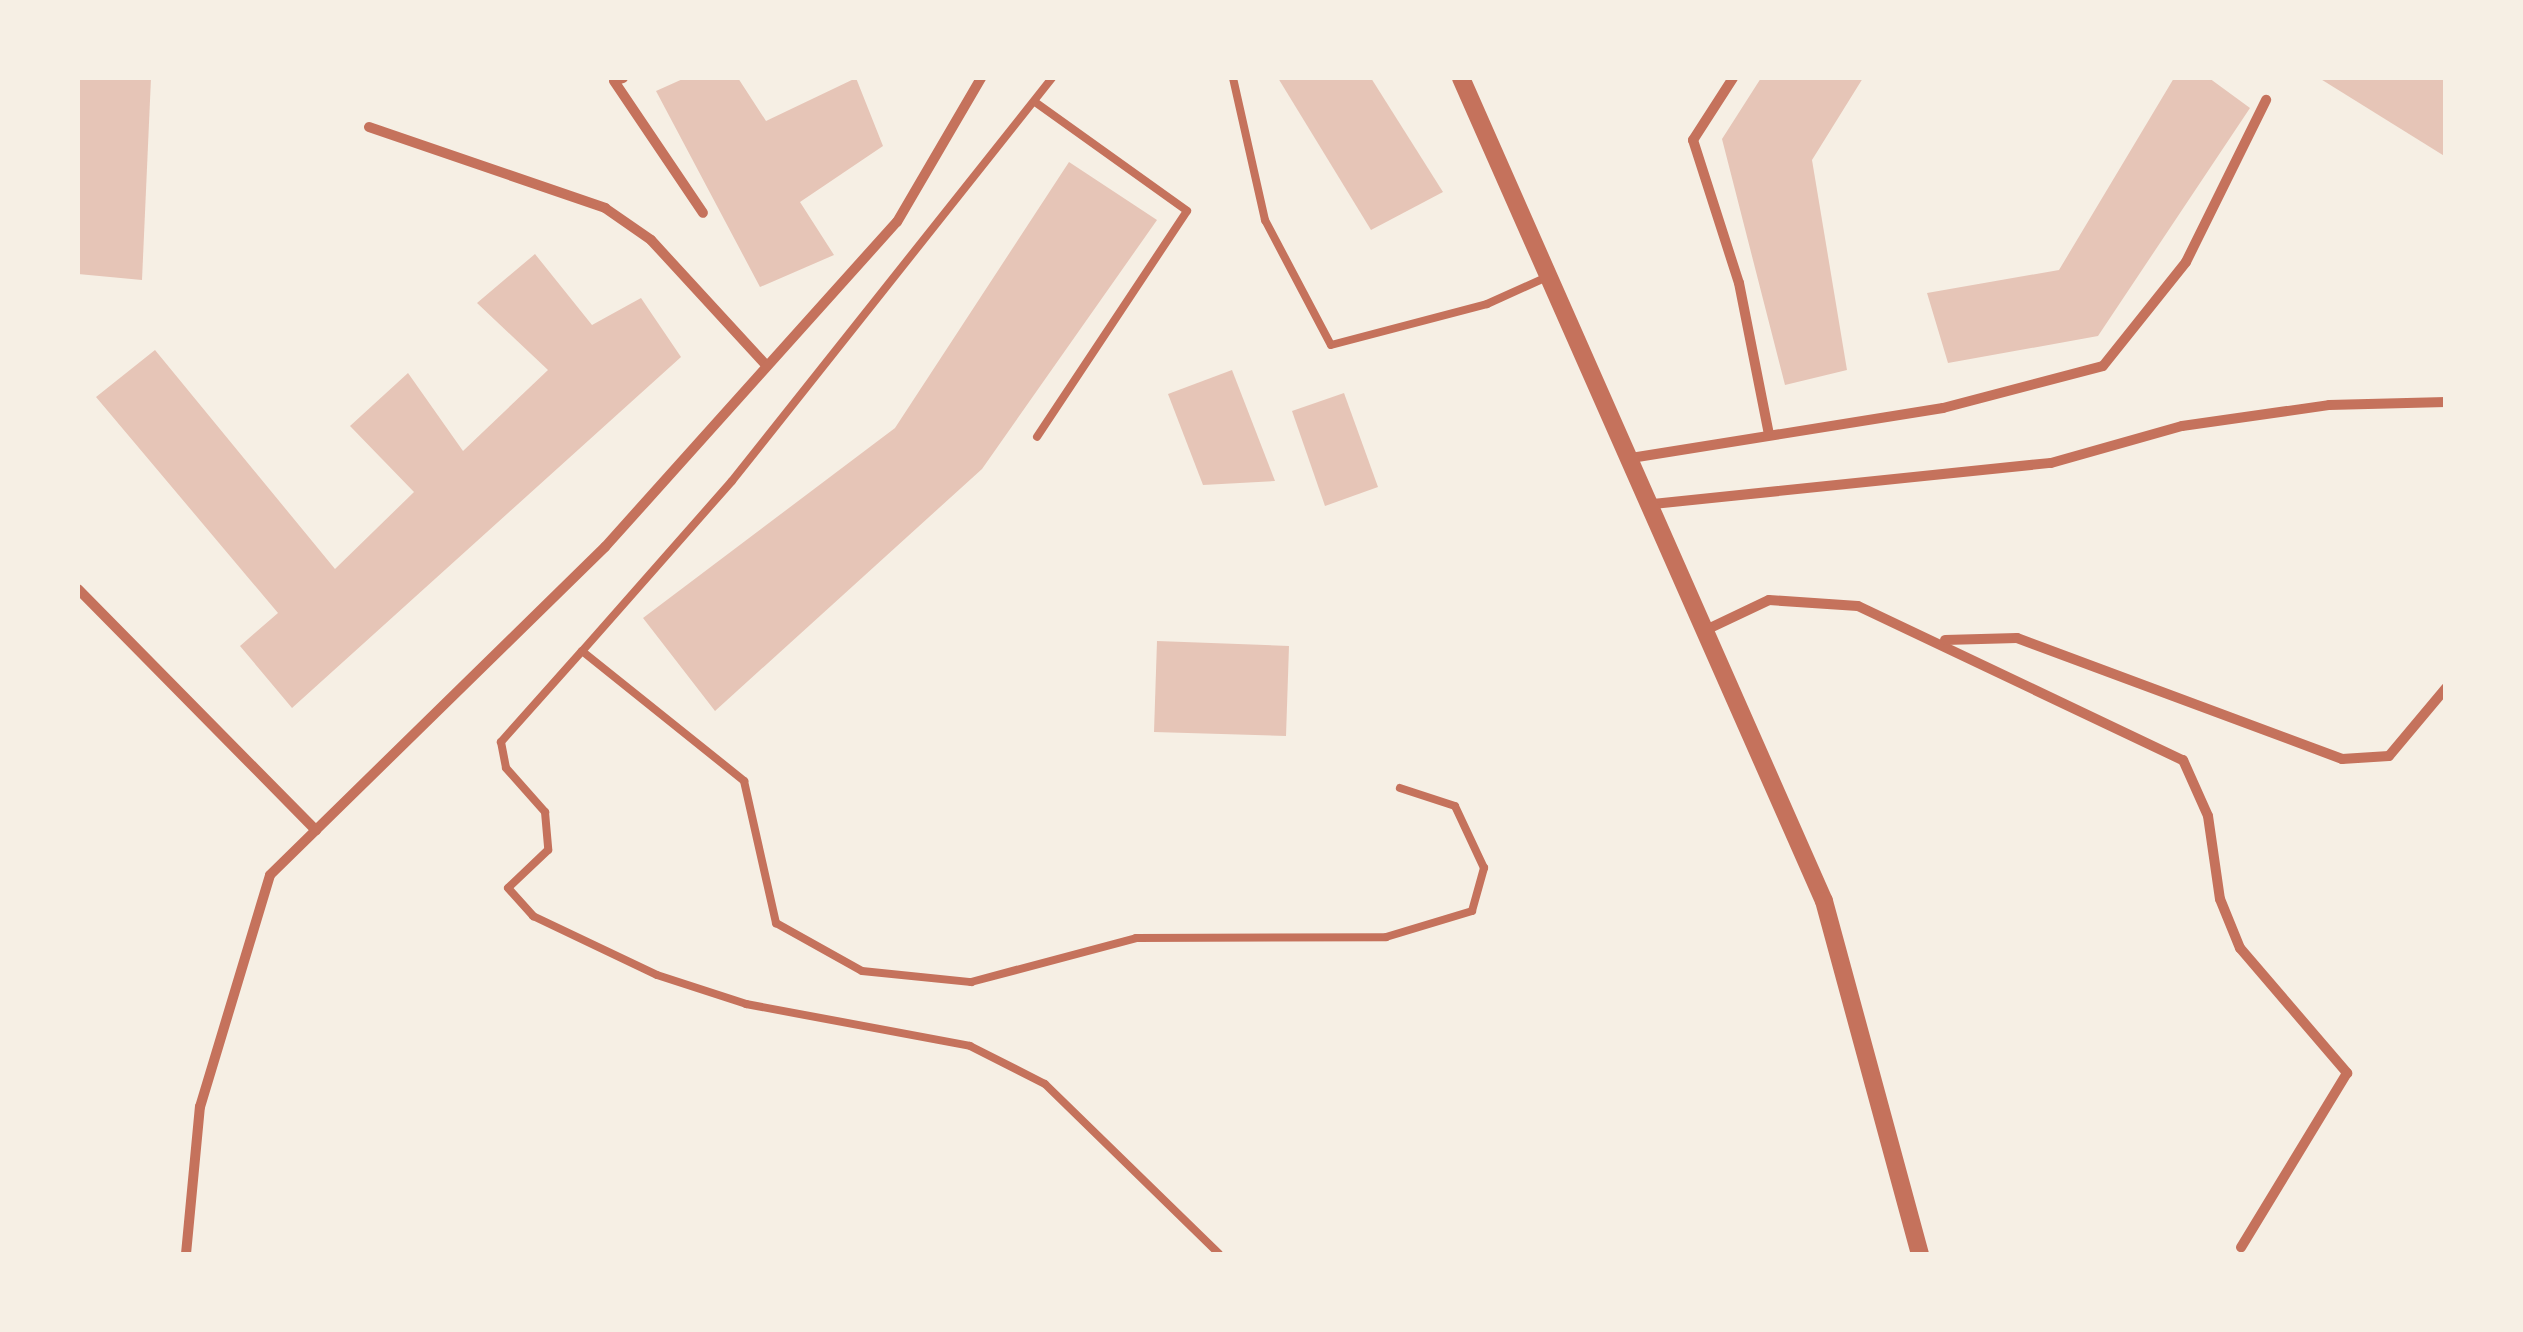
<!DOCTYPE html>
<html>
<head>
<meta charset="utf-8">
<style>
	body { margin:0 }
	#map { position:relative; width:2523px; height:1332px; overflow:hidden; background:#f6efe4; font-family:"Alegreya Sans",sans-serif }
	div>[style] { position:absolute }
	[style*='--x'] { left:calc(var(--x)*1px); top:calc(var(--y)*1px); width:calc(var(--w)*1px); rotate:calc(var(--a)*1deg) }
	.building>* { inset:0; background:#e6c5b7 }
	.service>* { height:8px; margin:-4px; padding:0 4px; transform-origin:4px; border-radius:4px; background:#c5725c }
	.minor>* { height:10px; margin:-5px; padding:0 5px; transform-origin:5px; border-radius:5px; background:#c5725c }
	.tertiary>* { height:18px; margin:-9px; padding:0 9px; transform-origin:9px; border-radius:9px; background:#c5725c }
	span { translate:-50% -50%; white-space:nowrap; text-align:center; line-height:1.15; -webkit-text-stroke:8px #f6efe4; paint-order:stroke }
	.frame { position:absolute; inset:0; border:80px solid #f6efe4; pointer-events:none }
</style>
</head>
<body>
<div id="map">
	<div class="building">
		<div style="clip-path:polygon(78px 78px,151px 78px,142px 280px,78px 274px)"></div>
		<div style="clip-path:polygon(685px 78px,738px 78px,766px 121px,856px 78px,883px 146px,800px 202px,834px 255px,760px 287px,656px 91px)"></div>
		<div style="clip-path:polygon(1278px 78px,1371px 78px,1443px 192px,1371px 230px)"></div>
		<div style="clip-path:polygon(1761px 78px,1863px 78px,1812px 160px,1847px 370px,1785px 385px,1722px 139px)"></div>
		<div style="clip-path:polygon(2174px 78px,2209px 78px,2250px 108px,2098px 336px,1948px 363px,1927px 293px,2059px 270px)"></div>
		<div style="clip-path:polygon(2319px 78px,2446px 78px,2446px 157px)"></div>
		<div style="clip-path:polygon(1069px 162px,1157px 220px,982px 469px,715px 711px,643px 618px,895px 428px)"></div>
		<div style="clip-path:polygon(535px 254px,592px 325px,641px 298px,681px 357px,292px 708px,240px 646px,278px 613px,96px 397px,155px 350px,335px 569px,414px 492px,350px 426px,408px 373px,463px 451px,548px 370px,477px 303px)"></div>
		<div style="clip-path:polygon(1232px 370px,1275px 481px,1203px 485px,1168px 394px)"></div>
		<div style="clip-path:polygon(1344px 393px,1378px 487px,1325px 506px,1292px 411px)"></div>
		<div style="clip-path:polygon(1157px 641px,1289px 646px,1286px 736px,1154px 732px)"></div>
	</div>
	<div class="service">
		<div style="--x:1052;--y:78;--w:515;--a:128.45"></div>
		<div style="--x:732;--y:481;--w:227;--a:131.4"></div>
		<div style="--x:582;--y:651;--w:208;--a:38.7"></div>
		<div style="--x:744;--y:781;--w:146;--a:77.3"></div>
		<div style="--x:776;--y:923;--w:98;--a:29.2"></div>
		<div style="--x:862;--y:971;--w:110;--a:5.8"></div>
		<div style="--x:971;--y:982;--w:171;--a:-14.9"></div>
		<div style="--x:1136;--y:938;--w:250;--a:-0.2"></div>
		<div style="--x:1386;--y:937;--w:90;--a:-16.8"></div>
		<div style="--x:1472;--y:911;--w:45;--a:-74.4"></div>
		<div style="--x:1484;--y:868;--w:68;--a:-115.1"></div>
		<div style="--x:1455;--y:806;--w:58;--a:-161.9"></div>
		<div style="--x:1233;--y:78;--w:146;--a:77.3"></div>
		<div style="--x:1265;--y:220;--w:141;--a:62.2"></div>
		<div style="--x:1331;--y:345;--w:161;--a:-14.7"></div>
		<div style="--x:1487;--y:304;--w:66;--a:-24.2"></div>
		<div style="--x:1035;--y:102;--w:187;--a:35.6"></div>
		<div style="--x:1187;--y:211;--w:271;--a:123.6"></div>
		<div style="--x:582;--y:651;--w:122;--a:131.7"></div>
		<div style="--x:501;--y:742;--w:26;--a:79"></div>
		<div style="--x:506;--y:768;--w:59;--a:48.4"></div>
		<div style="--x:545;--y:812;--w:38;--a:85"></div>
		<div style="--x:548;--y:850;--w:55;--a:136.5"></div>
		<div style="--x:508;--y:888;--w:38;--a:48"></div>
		<div style="--x:533;--y:916;--w:137;--a:25.4"></div>
		<div style="--x:657;--y:975;--w:94;--a:18"></div>
		<div style="--x:746;--y:1004;--w:228;--a:10.6"></div>
		<div style="--x:970;--y:1046;--w:84;--a:26.9"></div>
		<div style="--x:1045;--y:1084;--w:243;--a:44.3"></div>
	</div>
	<div class="minor">
		<div style="--x:623;--y:78;--w:9;--a:162"></div>
		<div style="--x:614;--y:81;--w:159;--a:56"></div>
		<div style="--x:1733;--y:78;--w:74;--a:122.8"></div>
		<div style="--x:1693;--y:140;--w:150;--a:72.2"></div>
		<div style="--x:1739;--y:283;--w:155;--a:78.8"></div>
		<div style="--x:369;--y:127;--w:250;--a:18.9"></div>
		<div style="--x:605;--y:208;--w:56;--a:34.8"></div>
		<div style="--x:651;--y:240;--w:171;--a:47.4"></div>
		<div style="--x:1631;--y:458;--w:316;--a:-9.1"></div>
		<div style="--x:1943;--y:408;--w:165;--a:-14.7"></div>
		<div style="--x:2103;--y:366;--w:133;--a:-51.4"></div>
		<div style="--x:2186;--y:262;--w:181;--a:-63.7"></div>
		<div style="--x:1653;--y:504;--w:400;--a:-5.9"></div>
		<div style="--x:2051;--y:463;--w:136;--a:-15.8"></div>
		<div style="--x:2182;--y:426;--w:148;--a:-8.1"></div>
		<div style="--x:2329;--y:405;--w:117;--a:-1.5"></div>
		<div style="--x:78;--y:589;--w:339;--a:45.4"></div>
		<div style="--x:1710;--y:628;--w:65;--a:-25.4"></div>
		<div style="--x:1769;--y:600;--w:89;--a:3.9"></div>
		<div style="--x:1858;--y:606;--w:360;--a:25.4"></div>
		<div style="--x:2183;--y:760;--w:61;--a:65.9"></div>
		<div style="--x:2208;--y:816;--w:84;--a:81.8"></div>
		<div style="--x:2220;--y:899;--w:53;--a:67.8"></div>
		<div style="--x:2240;--y:948;--w:165;--a:49.4"></div>
		<div style="--x:2347;--y:1073;--w:204;--a:121.3"></div>
		<div style="--x:1945;--y:640;--w:72;--a:-1.6"></div>
		<div style="--x:2017;--y:638;--w:347;--a:20.4"></div>
		<div style="--x:2342;--y:759;--w:47;--a:-3.7"></div>
		<div style="--x:2389;--y:756;--w:89;--a:-50"></div>
		<div style="--x:186;--y:1254;--w:148;--a:-84.6"></div>
		<div style="--x:200;--y:1107;--w:242;--a:-73.2"></div>
		<div style="--x:270;--y:875;--w:469;--a:-44.4"></div>
		<div style="--x:605;--y:547;--w:437;--a:-48.1"></div>
		<div style="--x:897;--y:222;--w:167;--a:-59.7"></div>
	</div>
	<div class="tertiary">
		<div style="--x:1461;--y:78;--w:899;--a:66.2"></div>
		<div style="--x:1824;--y:901;--w:366;--a:74.8"></div>
	</div>
	<div class="frame"></div>
</div>
</body>
</html>
